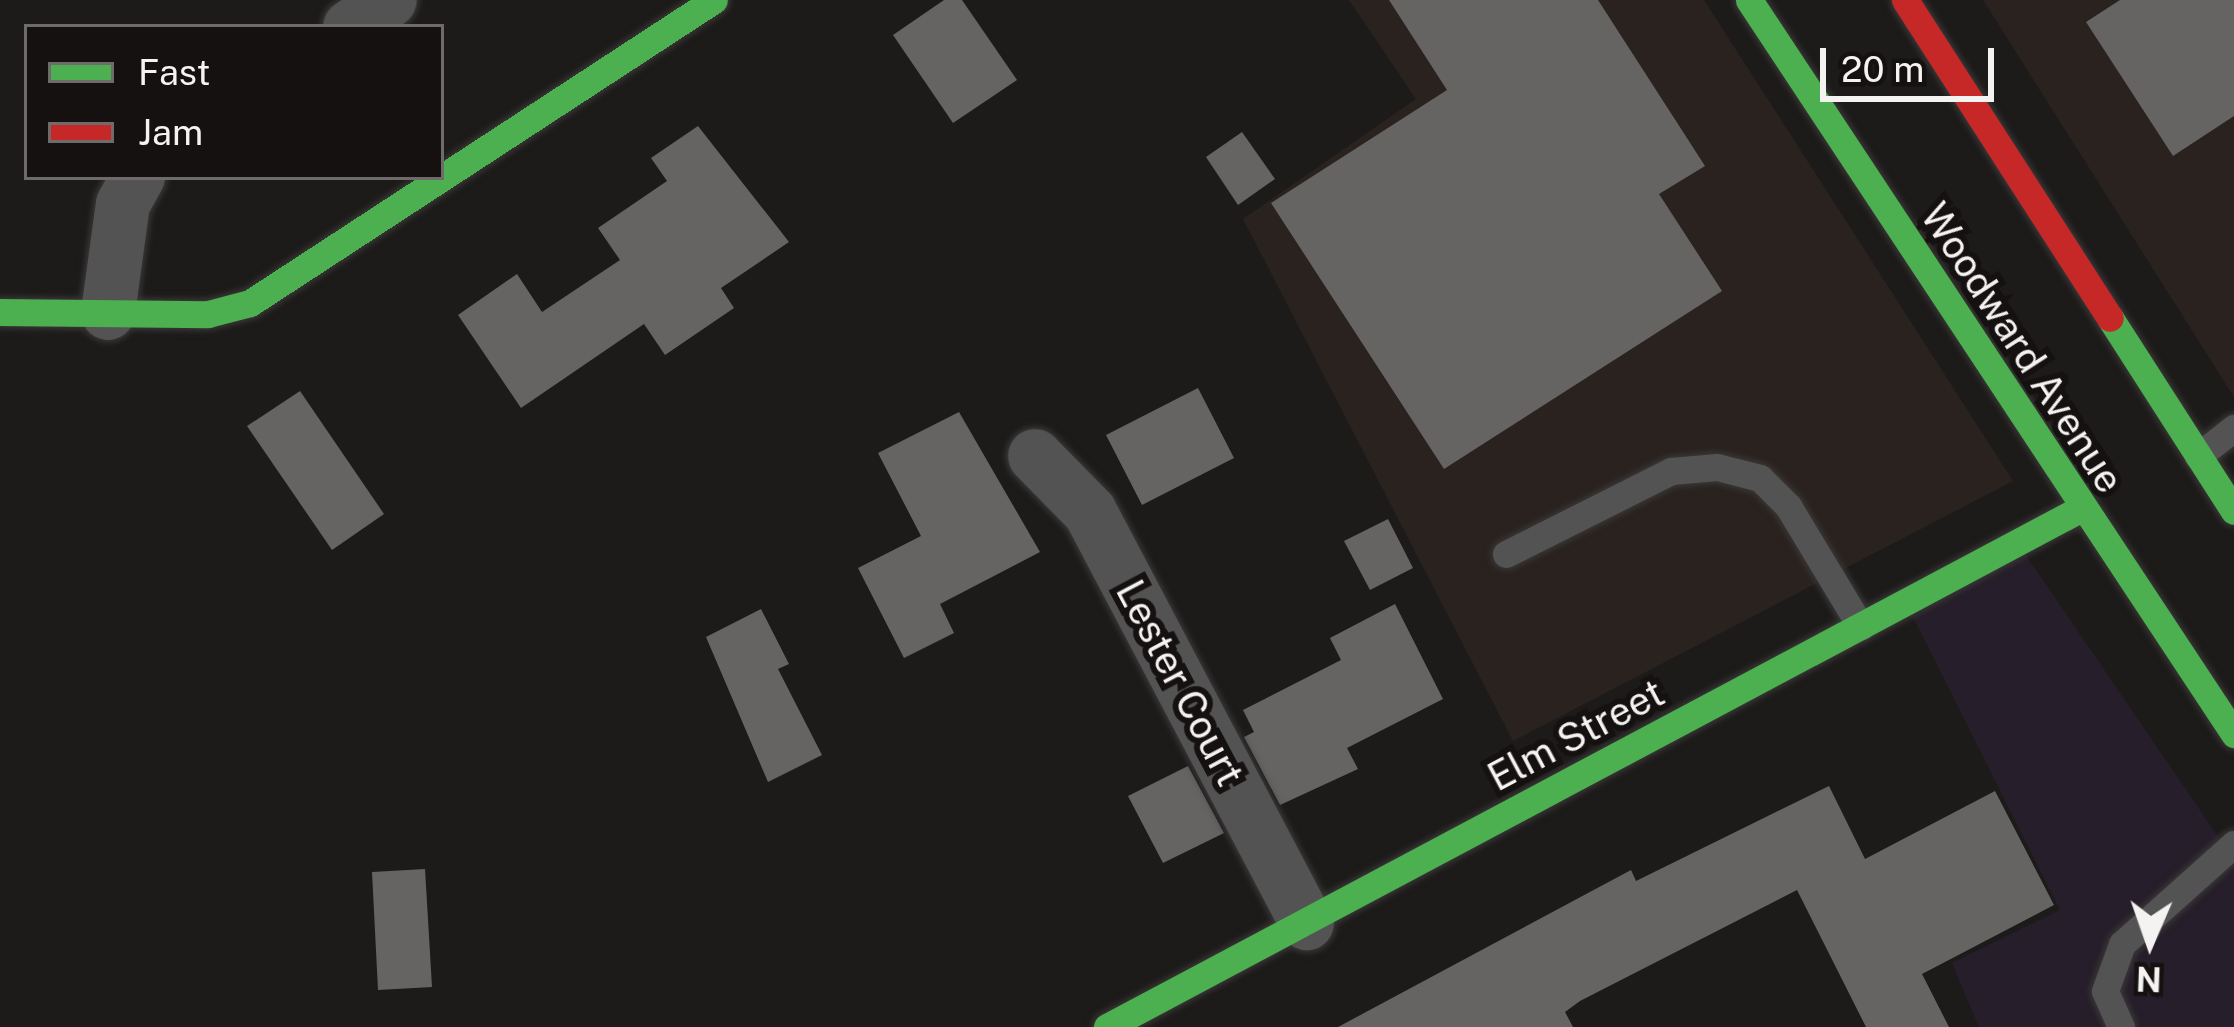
<!DOCTYPE html>
<html>
<head>
<meta charset="utf-8">
<style>
	body { margin:0 }
	#map { position:relative; width:2234px; height:1027px; overflow:hidden; background:#1d1b1a; font-family:"Public Sans",sans-serif }
	div>[style] { position:absolute }
	[style*='--x'] { left:calc(var(--x)*1px); top:calc(var(--y)*1px); width:calc(var(--w)*1px); rotate:calc(var(--a)*1deg) }
	.built>* { inset:0; background:#2a221e }
	.industrial>* { inset:0; background:#261e2a }
	.building>* { inset:0; background:#656463 }
	.roads { filter:drop-shadow(0 0 3px #3a3838) drop-shadow(0 0 3px #3a3838) }
	.lane>* { height:27px; margin:-13.5px; padding:0 13.5px; transform-origin:13.5px; border-radius:13.5px; background:#545353 }
	.street>* { height:54px; margin:-27px; padding:0 27px; transform-origin:27px; border-radius:27px; background:#545353 }
	.fast>* { height:27px; margin:-13.5px; padding:0 13.5px; transform-origin:13.5px; border-radius:13.5px; background:#4caf50 }
	.jam>* { height:27px; margin:-13.5px; padding:0 13.5px; transform-origin:13.5px; border-radius:13.5px; background:#c62828 }
	span { translate:-50% -50%; white-space:nowrap; text-align:center; line-height:1.15; -webkit-text-stroke:12px #151110; paint-order:stroke }
	.street-label { font-size:39px; color:#f5f3f2 }
	.legend { position:absolute; left:24px; top:24px; width:420px; height:156px; box-sizing:border-box; background:#151110; border:3px solid #6f6b6a; margin:0; padding:15px 21px; list-style:none; font-size:36px; color:#f5f3f2 }
	.legend li { display:flex; align-items:center; gap:24px; height:60px }
	.legend b { width:60px; border:3px solid #6f6b6a }
	.north { position:absolute; left:2090px; top:883px; width:120px; height:120px; -webkit-text-stroke:9px #151110; paint-order:stroke; rotate:182deg; font-size:33px; font-weight:700; line-height:48px; text-align:center; color:#f5f3f2 }
	.north::after { content:''; display:block; margin:auto; width:42px; height:54px; background:#f5f3f2; clip-path:polygon(50% 0,100% 100%,50% 72%,0 100%) }
	.scale { position:absolute; left:1820px; top:48px; width:174px; height:54px; box-sizing:border-box; border:6px solid #f5f3f2; border-top:0; padding-left:15px; font-size:36px; line-height:42px; white-space:nowrap; color:#f5f3f2; -webkit-text-stroke:9px #151110; paint-order:stroke }
</style>
</head>
<body>
<div id="map">
	<div class="built">
		<div style="clip-path:polygon(1349px 0,1704px 0,2013px 481px,1513px 741px,1243px 219px,1416px 99px)"></div>
		<div style="clip-path:polygon(1983px 0,2234px 0,2234px 397px)"></div>
	</div>
	<div class="industrial">
		<div style="clip-path:polygon(2019px 545px,2234px 860px,2234px 1027px,1979px 1027px,1952px 963px,2060px 910px,1906px 603px)"></div>
	</div>
	<div class="building">
		<div style="clip-path:polygon(944px 0,962px 0,1017px 80px,953px 123px,893px 35px)"></div>
		<div style="clip-path:polygon(1389px 0,1598px 0,1705px 166px,1659px 194px,1722px 291px,1444px 469px,1271px 203px,1447px 90px)"></div>
		<div style="clip-path:polygon(2120px 0,2234px 0,2234px 116px,2173px 156px,2086px 22px)"></div>
		<div style="clip-path:polygon(698px 126px,789px 242px,721px 288px,734px 308px,665px 355px,644px 324px,521px 408px,458px 315px,517px 274px,542px 312px,620px 260px,598px 228px,667px 181px,651px 158px)"></div>
		<div style="clip-path:polygon(1242px 132px,1275px 179px,1238px 205px,1206px 157px)"></div>
		<div style="clip-path:polygon(1198px 388px,1234px 458px,1142px 505px,1106px 435px)"></div>
		<div style="clip-path:polygon(300px 391px,384px 514px,332px 550px,247px 426px)"></div>
		<div style="clip-path:polygon(959px 412px,1040px 552px,940px 604px,954px 633px,904px 658px,858px 568px,921px 536px,878px 453px)"></div>
		<div style="clip-path:polygon(1388px 519px,1413px 568px,1370px 590px,1344px 541px)"></div>
		<div style="clip-path:polygon(1395px 604px,1443px 699px,1347px 748px,1358px 769px,1280px 805px,1244px 737px,1254px 732px,1243px 710px,1341px 660px,1330px 638px)"></div>
		<div style="clip-path:polygon(761px 609px,789px 664px,778px 669px,822px 755px,768px 782px,706px 637px)"></div>
		<div style="clip-path:polygon(1188px 766px,1224px 833px,1163px 863px,1128px 796px)"></div>
		<div style="clip-path:polygon(1829px 786px,1865px 859px,1995px 791px,2054px 905px,1922px 974px,1949px 1027px,1866px 1027px,1797px 890px,1580px 1001px,1565px 1012px,1573px 1027px,1338px 1027px,1631px 870px,1636px 881px)"></div>
		<div style="clip-path:polygon(425px 869px,432px 987px,378px 990px,372px 872px)"></div>
	</div>
	<div class="roads">
		<div class="lane">
			<div style="--x:2198;--y:456;--w:46;--a:-37.9"></div>
			<div style="--x:1506;--y:554;--w:185;--a:-26.7"></div>
			<div style="--x:1671;--y:471;--w:46;--a:-5"></div>
			<div style="--x:1717;--y:467;--w:44;--a:14.3"></div>
			<div style="--x:1760;--y:478;--w:40;--a:45"></div>
			<div style="--x:1788;--y:506;--w:141;--a:58.9"></div>
			<div style="--x:2121;--y:1027;--w:39;--a:-114"></div>
			<div style="--x:2105;--y:991;--w:50;--a:-70.1"></div>
			<div style="--x:2122;--y:944;--w:150;--a:-41.8"></div>
		</div>
		<div class="street">
			<div style="--x:350;--y:27;--w:48;--a:-34"></div>
			<div style="--x:108;--y:313;--w:110;--a:-82.2"></div>
			<div style="--x:123;--y:204;--w:31;--a:-61"></div>
			<div style="--x:1035;--y:456;--w:78;--a:45.5"></div>
			<div style="--x:1090;--y:512;--w:465;--a:62.2"></div>
		</div>
		<div class="fast">
			<div style="--x:1749;--y:0;--w:880;--a:56.54"></div>
			<div style="--x:0;--y:312;--w:208;--a:0.6"></div>
			<div style="--x:208;--y:314;--w:43;--a:-14.7"></div>
			<div style="--x:250;--y:303;--w:554;--a:-33.15"></div>
			<div style="--x:2110;--y:318;--w:229;--a:57.3"></div>
			<div style="--x:1107;--y:1027;--w:1102;--a:-28.03"></div>
		</div>
		<div class="jam">
			<div style="--x:1905;--y:0;--w:378;--a:57.2"></div>
		</div>
	</div>
	<div class="street-label">
		<span style="left:2022px;top:348px;rotate:57deg">Woodward Avenue</span>
		<span style="left:1180px;top:683px;rotate:62deg">Lester Court</span>
		<span style="left:1576px;top:735px;rotate:-28deg">Elm Street</span>
	</div>
	<ul class="legend">
	<li><b style="height:15px;background:#4caf50"></b>Fast</li>
	<li><b style="height:15px;background:#c62828"></b>Jam</li>
	</ul>
	<div class="north">N</div>
	<div class="scale">20 m</div>
</div>
</body>
</html>
